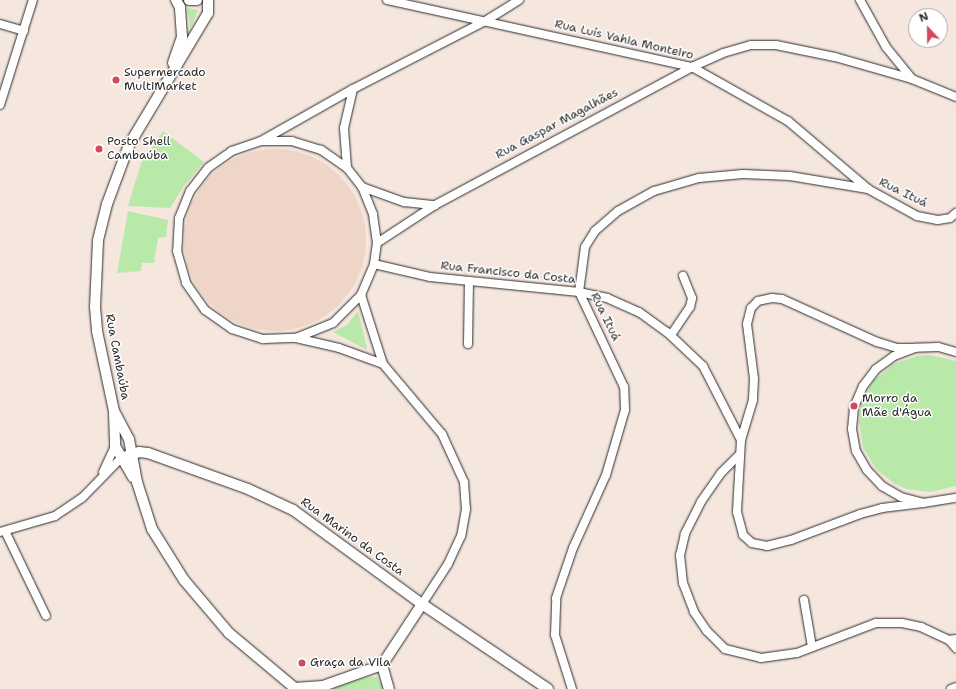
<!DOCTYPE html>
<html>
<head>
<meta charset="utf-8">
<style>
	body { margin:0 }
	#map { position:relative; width:956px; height:689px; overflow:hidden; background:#f5e6de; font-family:"Shantell Sans",sans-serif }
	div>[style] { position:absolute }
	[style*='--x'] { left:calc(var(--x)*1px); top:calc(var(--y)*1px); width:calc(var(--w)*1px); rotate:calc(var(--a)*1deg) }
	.built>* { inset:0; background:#eed5c7 }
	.round { border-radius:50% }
	.green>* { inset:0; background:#b9e9a9 }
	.roads { filter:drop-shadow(0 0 1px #2b2b2b) drop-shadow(0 0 1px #2b2b2b) }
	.minor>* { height:8px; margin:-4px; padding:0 4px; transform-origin:4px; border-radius:4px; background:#fff }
	.tertiary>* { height:10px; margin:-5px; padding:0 5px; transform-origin:5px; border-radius:5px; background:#fff }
	.dots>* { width:11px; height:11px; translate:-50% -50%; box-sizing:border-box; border:2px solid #fff; border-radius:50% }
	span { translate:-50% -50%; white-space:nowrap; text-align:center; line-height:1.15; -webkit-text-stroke:3px #fff; paint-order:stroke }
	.street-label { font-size:12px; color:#2b2b2b }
	.poi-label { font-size:12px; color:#2b2b2b }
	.left { translate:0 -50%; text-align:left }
	.north { position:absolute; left:908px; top:8px; width:40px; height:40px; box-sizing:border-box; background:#fff; border:1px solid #aaa; border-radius:50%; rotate:338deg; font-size:11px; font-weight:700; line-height:16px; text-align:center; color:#2b2b2b }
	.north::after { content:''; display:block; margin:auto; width:14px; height:18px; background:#d1495b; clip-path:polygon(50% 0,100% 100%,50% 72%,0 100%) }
</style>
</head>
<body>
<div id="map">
	<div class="built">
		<div class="round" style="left:184px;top:149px;width:182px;height:182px"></div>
	</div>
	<div class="green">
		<div style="clip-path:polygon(187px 8px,198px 10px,190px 30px,190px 24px)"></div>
		<div style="clip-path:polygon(163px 131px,204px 162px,184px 186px,170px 208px,128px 206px,141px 163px)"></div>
		<div style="clip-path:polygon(128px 211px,168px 220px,166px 237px,158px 238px,154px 263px,142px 263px,141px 271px,117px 273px)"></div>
		<div style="clip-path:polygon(358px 311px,363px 331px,367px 350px,333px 332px,347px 325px)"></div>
		<div style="clip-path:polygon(930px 355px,956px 361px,956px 486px,930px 492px,907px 489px,895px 484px,876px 469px,863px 447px,859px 421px,861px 404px,873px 381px,893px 364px,917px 356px)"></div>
		<div style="clip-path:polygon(377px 677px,384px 689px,330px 689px,362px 678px)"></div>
	</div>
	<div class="roads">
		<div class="minor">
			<div style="--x:387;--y:0;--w:312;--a:12.4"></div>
			<div style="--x:692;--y:67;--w:110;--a:29.4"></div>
			<div style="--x:788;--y:121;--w:104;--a:40.3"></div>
			<div style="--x:860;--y:0;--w:54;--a:61"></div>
			<div style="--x:886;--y:47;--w:41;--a:50.9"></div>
			<div style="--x:0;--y:24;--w:25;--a:16"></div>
			<div style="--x:0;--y:105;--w:110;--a:-72.6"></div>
			<div style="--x:261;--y:141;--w:106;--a:-29.5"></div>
			<div style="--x:353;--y:89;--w:151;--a:-27.2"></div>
			<div style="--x:487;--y:20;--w:38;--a:-32"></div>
			<div style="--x:347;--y:168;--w:40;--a:-94.3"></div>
			<div style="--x:344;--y:128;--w:40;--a:-77"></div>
			<div style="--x:362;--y:187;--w:45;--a:19.7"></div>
			<div style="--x:404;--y:202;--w:31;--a:6"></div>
			<div style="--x:377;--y:243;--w:69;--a:-33.2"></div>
			<div style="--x:435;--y:205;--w:292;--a:-28.2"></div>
			<div style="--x:692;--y:67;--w:34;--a:-24"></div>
			<div style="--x:723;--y:53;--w:29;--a:-16"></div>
			<div style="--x:751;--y:45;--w:25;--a:0"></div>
			<div style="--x:776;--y:45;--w:60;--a:11.5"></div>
			<div style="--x:835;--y:57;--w:80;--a:15.9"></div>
			<div style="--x:912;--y:79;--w:48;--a:22.2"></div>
			<div style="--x:374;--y:264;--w:57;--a:13.1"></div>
			<div style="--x:430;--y:277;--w:150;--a:5.7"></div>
			<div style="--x:579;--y:292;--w:29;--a:12"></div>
			<div style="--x:607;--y:298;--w:35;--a:24"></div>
			<div style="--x:639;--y:312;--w:34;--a:36"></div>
			<div style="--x:667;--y:332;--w:50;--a:43.4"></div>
			<div style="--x:703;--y:366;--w:83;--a:62.8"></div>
			<div style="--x:361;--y:295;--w:72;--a:72.3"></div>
			<div style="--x:383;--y:364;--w:92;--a:49.9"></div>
			<div style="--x:442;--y:434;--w:53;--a:65.4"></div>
			<div style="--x:464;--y:482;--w:27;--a:86"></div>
			<div style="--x:466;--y:509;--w:27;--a:100"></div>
			<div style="--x:461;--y:536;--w:31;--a:115"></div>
			<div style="--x:448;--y:564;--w:48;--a:123"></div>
			<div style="--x:671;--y:335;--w:34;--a:-56"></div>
			<div style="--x:690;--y:307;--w:9;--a:-77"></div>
			<div style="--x:692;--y:298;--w:24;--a:-112"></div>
			<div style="--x:296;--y:338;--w:40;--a:-22"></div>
			<div style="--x:333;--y:323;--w:40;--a:-45"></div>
			<div style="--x:361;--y:295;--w:34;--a:-67"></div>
			<div style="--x:374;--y:264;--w:21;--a:-82"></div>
			<div style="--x:377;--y:243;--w:29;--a:-98"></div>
			<div style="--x:373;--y:214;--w:29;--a:-112"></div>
			<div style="--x:362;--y:187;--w:24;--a:-128"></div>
			<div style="--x:347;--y:168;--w:32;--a:-145"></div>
			<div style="--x:321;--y:150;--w:30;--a:-163"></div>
			<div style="--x:292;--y:141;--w:31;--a:180"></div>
			<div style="--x:261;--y:141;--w:31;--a:161"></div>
			<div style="--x:232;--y:151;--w:29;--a:145"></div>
			<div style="--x:208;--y:168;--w:29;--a:128"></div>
			<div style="--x:190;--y:191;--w:29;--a:112"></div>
			<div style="--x:179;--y:218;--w:33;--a:93"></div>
			<div style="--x:177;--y:251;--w:33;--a:74"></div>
			<div style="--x:186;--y:283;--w:33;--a:55"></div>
			<div style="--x:205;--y:310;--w:33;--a:35"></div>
			<div style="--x:232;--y:329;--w:33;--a:18"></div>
			<div style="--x:263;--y:339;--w:33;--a:-2"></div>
			<div style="--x:296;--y:338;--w:44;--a:13.1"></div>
			<div style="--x:339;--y:348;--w:47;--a:20"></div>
			<div style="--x:468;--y:344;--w:63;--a:-89.1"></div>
			<div style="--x:915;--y:348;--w:18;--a:180"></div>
			<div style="--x:897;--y:348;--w:21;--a:-163"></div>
			<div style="--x:877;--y:342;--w:104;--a:-155.6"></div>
			<div style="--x:782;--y:299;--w:10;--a:-174"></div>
			<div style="--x:772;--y:298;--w:14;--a:168"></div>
			<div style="--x:758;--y:301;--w:10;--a:135"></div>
			<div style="--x:751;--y:308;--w:16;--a:104"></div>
			<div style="--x:747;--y:324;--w:55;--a:82.7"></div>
			<div style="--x:754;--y:379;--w:21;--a:93"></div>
			<div style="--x:753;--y:400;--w:42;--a:106.7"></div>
			<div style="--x:741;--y:440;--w:72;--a:93.2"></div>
			<div style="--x:737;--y:512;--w:24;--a:75"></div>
			<div style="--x:743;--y:535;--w:12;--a:42"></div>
			<div style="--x:752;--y:543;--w:15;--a:11"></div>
			<div style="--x:767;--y:546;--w:25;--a:-14"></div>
			<div style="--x:791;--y:540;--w:74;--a:-20.6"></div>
			<div style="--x:860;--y:514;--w:23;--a:-15"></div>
			<div style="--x:882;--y:508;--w:41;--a:-7"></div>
			<div style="--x:956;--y:352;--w:19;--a:-164"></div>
			<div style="--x:938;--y:347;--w:23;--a:178"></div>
			<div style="--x:915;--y:348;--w:22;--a:159"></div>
			<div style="--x:894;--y:356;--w:22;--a:144"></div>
			<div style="--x:876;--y:369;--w:21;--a:127"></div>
			<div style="--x:863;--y:386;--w:23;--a:113"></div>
			<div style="--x:854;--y:407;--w:22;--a:95"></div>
			<div style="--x:852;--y:429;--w:22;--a:80"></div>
			<div style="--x:856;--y:451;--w:22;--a:60"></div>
			<div style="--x:867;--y:470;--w:22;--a:47"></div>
			<div style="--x:882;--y:486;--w:22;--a:30"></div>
			<div style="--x:901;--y:497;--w:23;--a:15"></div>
			<div style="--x:923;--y:503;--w:33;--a:-9"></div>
			<div style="--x:739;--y:455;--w:25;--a:135"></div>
			<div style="--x:721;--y:473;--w:35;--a:125"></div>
			<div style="--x:701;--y:502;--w:36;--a:117"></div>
			<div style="--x:685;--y:534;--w:22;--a:103"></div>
			<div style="--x:680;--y:555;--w:28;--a:84"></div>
			<div style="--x:683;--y:583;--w:31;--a:69"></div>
			<div style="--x:694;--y:612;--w:23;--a:56"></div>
			<div style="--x:707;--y:631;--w:25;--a:45"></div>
			<div style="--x:725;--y:649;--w:37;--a:14"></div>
			<div style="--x:761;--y:658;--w:36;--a:-8"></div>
			<div style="--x:797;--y:653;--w:85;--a:-20.8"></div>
			<div style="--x:876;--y:623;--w:26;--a:0"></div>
			<div style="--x:902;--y:623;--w:19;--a:12"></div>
			<div style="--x:921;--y:627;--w:31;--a:25"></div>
			<div style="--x:949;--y:640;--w:7;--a:-8"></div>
			<div style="--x:103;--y:472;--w:29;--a:-65"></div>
			<div style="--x:5;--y:531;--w:94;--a:64.2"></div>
			<div style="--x:0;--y:532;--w:57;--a:-16.2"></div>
			<div style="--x:55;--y:516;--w:32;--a:-34"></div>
			<div style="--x:82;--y:498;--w:56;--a:-45.7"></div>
			<div style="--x:804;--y:600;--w:48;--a:80.3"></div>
			<div style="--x:949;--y:640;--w:11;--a:49"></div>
			<div style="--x:572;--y:689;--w:57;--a:-107.5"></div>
			<div style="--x:555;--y:635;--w:37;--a:-88"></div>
			<div style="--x:556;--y:598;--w:53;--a:-71.2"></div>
			<div style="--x:573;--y:548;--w:80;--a:-65.7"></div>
			<div style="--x:606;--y:475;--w:68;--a:-73.7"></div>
			<div style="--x:625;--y:410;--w:23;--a:-92"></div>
			<div style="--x:624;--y:387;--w:105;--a:-115.3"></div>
			<div style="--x:579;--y:292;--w:45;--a:-82.4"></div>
			<div style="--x:585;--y:247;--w:19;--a:-58"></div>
			<div style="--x:595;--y:231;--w:30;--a:-41"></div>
			<div style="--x:618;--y:211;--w:41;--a:-29.1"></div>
			<div style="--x:654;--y:191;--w:47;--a:-16.1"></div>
			<div style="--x:699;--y:178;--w:44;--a:-5.2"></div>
			<div style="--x:743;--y:174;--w:47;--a:2.4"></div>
			<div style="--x:790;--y:176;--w:79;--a:9.5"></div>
			<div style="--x:868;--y:189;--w:56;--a:28.9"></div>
			<div style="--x:917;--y:216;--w:21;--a:11"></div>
			<div style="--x:938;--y:220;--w:12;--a:-9"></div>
			<div style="--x:950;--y:218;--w:8;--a:-40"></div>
			<div style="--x:951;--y:689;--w:5;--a:-22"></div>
		</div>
		<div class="tertiary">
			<div style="--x:189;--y:0;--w:8;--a:0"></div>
			<div style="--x:208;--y:0;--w:13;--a:90"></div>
			<div style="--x:208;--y:13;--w:154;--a:120.9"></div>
			<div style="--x:129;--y:145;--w:63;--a:110.4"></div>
			<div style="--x:107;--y:204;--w:38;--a:104"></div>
			<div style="--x:98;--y:241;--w:66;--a:92.6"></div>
			<div style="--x:95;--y:307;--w:24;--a:85"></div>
			<div style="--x:97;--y:331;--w:82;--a:78"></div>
			<div style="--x:114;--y:411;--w:32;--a:62"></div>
			<div style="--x:129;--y:439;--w:44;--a:79.5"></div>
			<div style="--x:137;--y:482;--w:49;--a:72.3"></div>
			<div style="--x:152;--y:529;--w:60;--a:57.9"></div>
			<div style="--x:184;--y:580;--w:70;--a:49.7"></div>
			<div style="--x:229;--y:633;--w:87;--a:39.9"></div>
			<div style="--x:173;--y:63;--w:28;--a:-71"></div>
			<div style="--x:182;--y:37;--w:30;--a:-94"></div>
			<div style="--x:180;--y:7;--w:8;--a:-120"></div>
			<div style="--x:114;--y:413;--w:33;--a:88"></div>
			<div style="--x:115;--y:446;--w:36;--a:60"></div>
			<div style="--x:121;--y:458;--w:19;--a:-18"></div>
			<div style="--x:139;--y:452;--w:9;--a:6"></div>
			<div style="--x:148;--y:453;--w:106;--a:19.8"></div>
			<div style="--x:248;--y:489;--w:50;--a:25"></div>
			<div style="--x:293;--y:510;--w:160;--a:36.1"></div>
			<div style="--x:422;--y:604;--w:152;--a:34"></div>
			<div style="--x:382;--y:665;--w:25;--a:74"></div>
			<div style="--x:294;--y:688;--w:29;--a:-4"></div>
			<div style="--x:323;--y:686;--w:63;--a:-19.6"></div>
			<div style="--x:382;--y:665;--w:73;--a:-56.7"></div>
		</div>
	</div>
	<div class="dots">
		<div style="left:116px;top:80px;background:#d1495b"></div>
		<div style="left:99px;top:149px;background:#d1495b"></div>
		<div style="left:854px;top:406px;background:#d1495b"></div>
		<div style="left:302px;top:663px;background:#d1495b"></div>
	</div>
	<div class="street-label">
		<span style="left:624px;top:40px;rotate:13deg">Rua Luís Vahia Monteiro</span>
		<span style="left:557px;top:124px;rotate:-28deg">Rua Gaspar Magalhães</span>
		<span style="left:903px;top:193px;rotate:26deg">Rua Ituá</span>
		<span style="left:508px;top:273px;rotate:6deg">Rua Francisco da Costa</span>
		<span style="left:605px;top:317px;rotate:64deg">Rua Ituá</span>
		<span style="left:117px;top:357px;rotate:79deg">Rua Cambaúba</span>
		<span style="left:352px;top:537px;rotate:36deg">Rua Marino da Costa</span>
	</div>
	<div class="poi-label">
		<span class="left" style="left:124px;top:80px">Supermercado<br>MultiMarket</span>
		<span class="left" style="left:107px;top:149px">Posto Shell<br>Cambaúba</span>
		<span class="left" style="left:862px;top:406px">Morro da<br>Mãe d'Água</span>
		<span class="left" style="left:310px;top:663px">Graça da Vila</span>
	</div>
	<div class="north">N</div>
</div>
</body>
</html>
